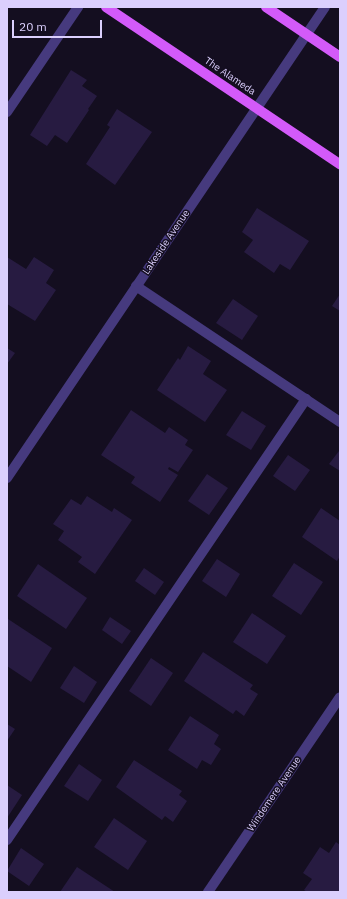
<!DOCTYPE html>
<html>
<head>
<meta charset="utf-8">
<style>
	body { margin:0 }
	#map { position:relative; width:347px; height:899px; overflow:hidden; background:#140e20; font-family:"IBM Plex Sans",sans-serif }
	div>[style] { position:absolute }
	[style*='--x'] { left:calc(var(--x)*1px); top:calc(var(--y)*1px); width:calc(var(--w)*1px); rotate:calc(var(--a)*1deg) }
	.building>* { inset:0; background:#271b41 }
	.lane>* { height:10px; margin:-5px; padding:0 5px; transform-origin:5px; border-radius:5px; background:#463a7e }
	.street>* { height:10px; margin:-5px; padding:0 5px; transform-origin:5px; border-radius:5px; background:#463a7e }
	.primary>* { height:10px; margin:-5px; padding:0 5px; transform-origin:5px; border-radius:5px; background:#d35af9 }
	span { translate:-50% -50%; white-space:nowrap; text-align:center; line-height:1.15; -webkit-text-stroke:3px #140e20; paint-order:stroke }
	.street-label { font-size:10px; color:#dbcffd }
	.frame { position:absolute; inset:0; border:8px solid #dbcffd; pointer-events:none }
	.scale { position:absolute; left:12px; top:20px; width:90px; height:18px; box-sizing:border-box; border:2px solid #dbcffd; border-top:0; padding-left:5px; font-size:12px; line-height:14px; white-space:nowrap; color:#dbcffd; -webkit-text-stroke:3px #140e20; paint-order:stroke }
</style>
</head>
<body>
<div id="map">
	<div class="building">
		<div style="clip-path:polygon(71px 70px,87px 80px,82px 86px,97px 96px,88px 109px,89px 110px,67px 143px,55px 135px,47px 146px,30px 135px)"></div>
		<div style="clip-path:polygon(117px 109px,152px 132px,115px 185px,86px 164px,110px 127px,107px 125px)"></div>
		<div style="clip-path:polygon(257px 208px,309px 241px,290px 270px,280px 264px,274px 273px,244px 252px,253px 240px,242px 232px)"></div>
		<div style="clip-path:polygon(7px 257px,26px 269px,34px 257px,54px 270px,46px 283px,56px 290px,35px 321px,7px 304px)"></div>
		<div style="clip-path:polygon(340px 294px,340px 311px,332px 306px)"></div>
		<div style="clip-path:polygon(233px 299px,258px 316px,242px 340px,216px 323px)"></div>
		<div style="clip-path:polygon(188px 346px,211px 361px,203px 374px,227px 390px,205px 422px,157px 390px,178px 358px,180px 360px)"></div>
		<div style="clip-path:polygon(7px 348px,15px 353px,7px 364px)"></div>
		<div style="clip-path:polygon(131px 410px,165px 433px,169px 427px,188px 440px,185px 445px,193px 450px,178px 472px,169px 467px,168px 469px,178px 475px,160px 502px,131px 483px,135px 477px,101px 455px)"></div>
		<div style="clip-path:polygon(242px 411px,266px 426px,251px 450px,226px 435px)"></div>
		<div style="clip-path:polygon(339px 451px,340px 452px,340px 471px,329px 464px)"></div>
		<div style="clip-path:polygon(288px 455px,310px 470px,295px 491px,273px 476px)"></div>
		<div style="clip-path:polygon(207px 474px,228px 488px,209px 515px,188px 501px)"></div>
		<div style="clip-path:polygon(87px 496px,112px 512px,114px 508px,132px 520px,95px 574px,78px 562px,82px 557px,58px 540px,64px 531px,53px 524px,71px 499px,81px 505px)"></div>
		<div style="clip-path:polygon(321px 508px,340px 521px,340px 556px,337px 561px,302px 537px)"></div>
		<div style="clip-path:polygon(217px 559px,240px 574px,226px 597px,202px 581px)"></div>
		<div style="clip-path:polygon(294px 563px,323px 582px,301px 615px,272px 596px)"></div>
		<div style="clip-path:polygon(38px 564px,87px 598px,66px 629px,17px 596px)"></div>
		<div style="clip-path:polygon(144px 568px,164px 582px,155px 595px,135px 581px)"></div>
		<div style="clip-path:polygon(252px 613px,286px 636px,267px 664px,233px 642px)"></div>
		<div style="clip-path:polygon(110px 617px,131px 631px,122px 644px,102px 630px)"></div>
		<div style="clip-path:polygon(8px 619px,52px 648px,31px 682px,7px 666px)"></div>
		<div style="clip-path:polygon(203px 652px,253px 685px,250px 689px,258px 694px,244px 716px,236px 710px,233px 714px,184px 681px)"></div>
		<div style="clip-path:polygon(151px 658px,173px 673px,151px 706px,129px 691px)"></div>
		<div style="clip-path:polygon(74px 666px,97px 682px,84px 703px,60px 688px)"></div>
		<div style="clip-path:polygon(190px 716px,219px 735px,214px 744px,221px 749px,211px 765px,202px 760px,197px 769px,168px 750px)"></div>
		<div style="clip-path:polygon(7px 724px,15px 729px,7px 741px)"></div>
		<div style="clip-path:polygon(134px 760px,182px 791px,179px 795px,187px 801px,173px 822px,165px 816px,162px 820px,116px 787px)"></div>
		<div style="clip-path:polygon(79px 764px,102px 780px,88px 801px,64px 786px)"></div>
		<div style="clip-path:polygon(7px 785px,22px 795px,7px 818px)"></div>
		<div style="clip-path:polygon(114px 818px,147px 841px,128px 870px,94px 847px)"></div>
		<div style="clip-path:polygon(336px 842px,340px 845px,340px 892px,307px 892px,304px 890px,312px 879px,303px 873px,320px 847px,329px 853px)"></div>
		<div style="clip-path:polygon(21px 848px,44px 864px,29px 886px,7px 871px)"></div>
		<div style="clip-path:polygon(77px 867px,115px 892px,60px 892px)"></div>
	</div>
	<div class="lane">
		<div style="--x:7;--y:112;--w:127;--a:-55.9"></div>
		<div style="--x:136;--y:286;--w:245;--a:33.7"></div>
		<div style="--x:7;--y:840;--w:533;--a:-55.86"></div>
	</div>
	<div class="street">
		<div style="--x:7;--y:478;--w:568;--a:-55.97"></div>
		<div style="--x:208;--y:892;--w:235;--a:-55.9"></div>
	</div>
	<div class="primary">
		<div style="--x:106;--y:7;--w:282;--a:33.9"></div>
		<div style="--x:266;--y:7;--w:89;--a:34"></div>
	</div>
	<div class="street-label">
		<span style="left:230px;top:76px;rotate:34deg">The Alameda</span>
		<span style="left:166px;top:242px;rotate:-56deg">Lakeside Avenue</span>
		<span style="left:274px;top:794px;rotate:-56deg">Windemere Avenue</span>
	</div>
	<div class="frame"></div>
	<div class="scale">20 m</div>
</div>
</body>
</html>
